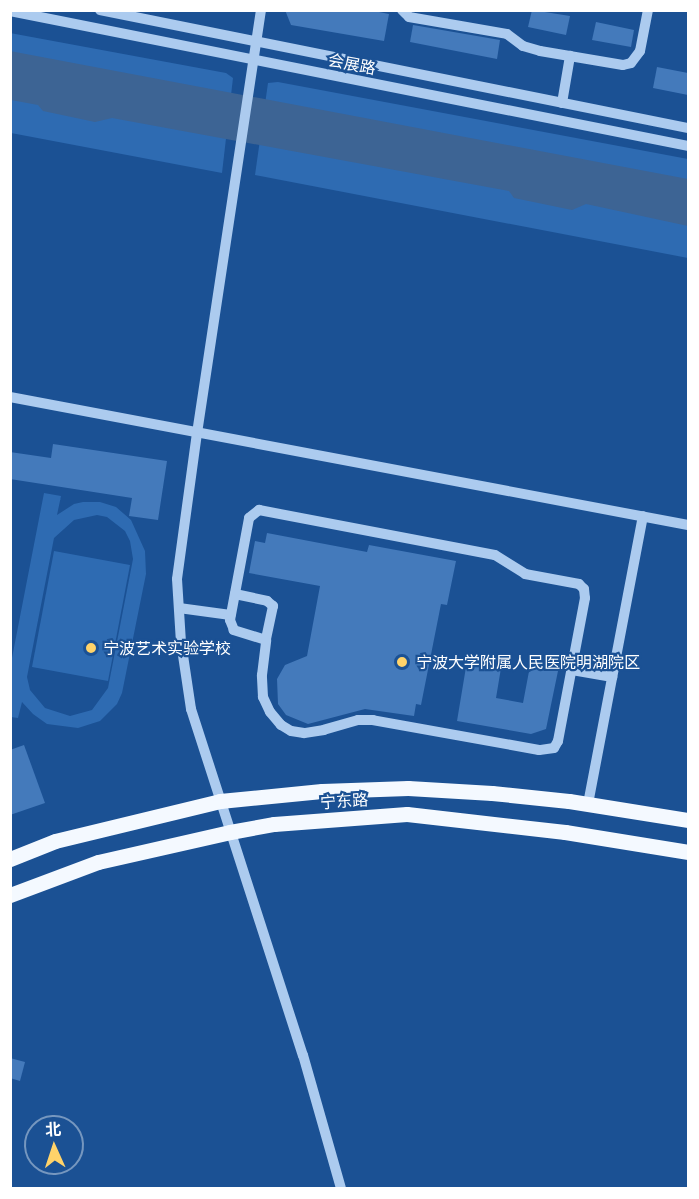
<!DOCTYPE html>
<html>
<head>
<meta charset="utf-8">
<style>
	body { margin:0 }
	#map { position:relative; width:699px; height:1199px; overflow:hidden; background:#1b5194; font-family:"Noto Sans","Noto Sans SC",sans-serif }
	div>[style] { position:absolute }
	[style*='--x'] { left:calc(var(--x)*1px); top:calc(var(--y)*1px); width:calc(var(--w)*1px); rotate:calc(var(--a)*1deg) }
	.green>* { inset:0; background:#2e6bb2 }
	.water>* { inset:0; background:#3d6494 }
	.building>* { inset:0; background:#447abb }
	.minor>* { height:10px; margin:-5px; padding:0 5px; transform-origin:5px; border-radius:5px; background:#accbef }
	.major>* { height:15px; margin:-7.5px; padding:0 7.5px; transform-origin:7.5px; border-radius:7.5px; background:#f4f9ff }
	.dots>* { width:16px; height:16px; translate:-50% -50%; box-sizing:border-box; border:3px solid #1b5194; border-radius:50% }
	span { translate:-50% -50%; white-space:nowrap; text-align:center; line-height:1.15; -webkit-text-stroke:4.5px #1b5194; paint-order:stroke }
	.street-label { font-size:16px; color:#fff }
	.poi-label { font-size:16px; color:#fff }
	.left { translate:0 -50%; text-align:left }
	.frame { position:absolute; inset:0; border:12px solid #fff; pointer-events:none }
	.north { position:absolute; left:24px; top:1115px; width:60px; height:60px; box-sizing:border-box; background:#1b5194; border:2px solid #7697bf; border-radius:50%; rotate:357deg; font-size:16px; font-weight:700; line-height:24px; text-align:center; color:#fff }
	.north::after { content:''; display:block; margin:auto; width:21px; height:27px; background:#ffd36a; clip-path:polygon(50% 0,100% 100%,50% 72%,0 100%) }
</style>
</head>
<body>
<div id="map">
	<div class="green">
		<div style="clip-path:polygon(10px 33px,226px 73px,233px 78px,222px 173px,11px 133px)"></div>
		<div style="clip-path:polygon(278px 82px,688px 159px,688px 258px,255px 175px,268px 83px)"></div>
		<div style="clip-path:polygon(evenodd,44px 493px,61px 496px,57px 515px,74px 504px,83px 502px,100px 502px,116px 507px,131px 520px,145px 551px,146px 574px,122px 693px,117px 704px,100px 721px,78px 728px,47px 724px,33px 714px,22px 702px,18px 718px,11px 717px,11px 663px,44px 493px,97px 515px,107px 517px,125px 531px,130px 541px,133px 559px,108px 688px,92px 710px,70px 716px,45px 708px,30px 690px,27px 677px,54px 538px,74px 520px,97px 515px)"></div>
		<div style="clip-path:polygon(54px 551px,130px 565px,108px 681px,32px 667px)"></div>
	</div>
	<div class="water">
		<div style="clip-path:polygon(10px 51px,688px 179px,688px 226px,586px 204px,572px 210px,514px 198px,509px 191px,112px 118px,95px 122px,43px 111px,38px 105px,11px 100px)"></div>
	</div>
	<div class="building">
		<div style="clip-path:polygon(285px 10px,369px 10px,389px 14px,384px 41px,291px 25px)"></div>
		<div style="clip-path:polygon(532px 10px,570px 16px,566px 35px,528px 27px)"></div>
		<div style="clip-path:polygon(596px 22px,634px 30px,631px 47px,592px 40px)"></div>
		<div style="clip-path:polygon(413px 25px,500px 40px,497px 59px,410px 42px)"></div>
		<div style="clip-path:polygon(657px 67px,688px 73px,688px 95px,653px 88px)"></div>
		<div style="clip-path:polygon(53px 444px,167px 461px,158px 520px,129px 516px,132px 498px,10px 479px,10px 452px,51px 458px)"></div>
		<div style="clip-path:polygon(267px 533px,367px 552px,369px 545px,456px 561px,447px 605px,441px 604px,421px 705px,416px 704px,414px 716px,365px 709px,308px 724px,286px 715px,278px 704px,277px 679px,285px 665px,307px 656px,320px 586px,249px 573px,255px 541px,265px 543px)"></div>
		<div style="clip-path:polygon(468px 655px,502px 662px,496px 698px,523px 703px,530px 666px,558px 671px,546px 729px,531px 734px,457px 721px)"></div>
		<div style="clip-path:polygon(24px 745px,45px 803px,10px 815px,10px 750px)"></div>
		<div style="clip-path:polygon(10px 1058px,25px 1062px,20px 1081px,10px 1078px)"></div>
	</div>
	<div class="minor">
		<div style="--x:100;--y:10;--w:600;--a:11.35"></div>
		<div style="--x:261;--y:10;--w:428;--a:98.6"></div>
		<div style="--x:197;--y:433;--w:147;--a:97.8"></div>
		<div style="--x:177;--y:579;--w:63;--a:86.4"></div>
		<div style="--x:181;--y:642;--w:68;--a:81.5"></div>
		<div style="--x:191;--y:709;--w:364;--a:72.1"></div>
		<div style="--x:303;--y:1055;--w:138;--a:74.1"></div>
		<div style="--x:402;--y:10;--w:10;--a:45"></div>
		<div style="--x:409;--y:17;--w:99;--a:9.8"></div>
		<div style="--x:507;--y:34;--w:20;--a:37"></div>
		<div style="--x:523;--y:46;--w:18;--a:16"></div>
		<div style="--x:540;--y:51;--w:84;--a:9.6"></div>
		<div style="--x:623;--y:65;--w:8;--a:-14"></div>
		<div style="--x:631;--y:63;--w:15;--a:-53"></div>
		<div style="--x:640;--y:51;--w:42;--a:-79"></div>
		<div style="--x:10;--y:11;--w:691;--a:11.26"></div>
		<div style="--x:562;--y:103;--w:48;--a:-80.3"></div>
		<div style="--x:10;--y:397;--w:690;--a:10.69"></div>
		<div style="--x:259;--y:510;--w:240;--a:10.8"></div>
		<div style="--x:495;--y:555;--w:36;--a:32"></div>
		<div style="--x:525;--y:574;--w:55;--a:10.5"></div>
		<div style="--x:579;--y:584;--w:7;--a:45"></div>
		<div style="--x:584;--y:589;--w:9;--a:84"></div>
		<div style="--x:585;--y:598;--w:146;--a:100.7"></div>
		<div style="--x:558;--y:741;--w:8;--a:120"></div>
		<div style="--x:554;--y:748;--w:15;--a:172"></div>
		<div style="--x:539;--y:750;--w:169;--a:-169.8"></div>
		<div style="--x:373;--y:720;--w:15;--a:180"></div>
		<div style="--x:358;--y:720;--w:35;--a:164"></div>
		<div style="--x:324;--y:730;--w:20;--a:171"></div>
		<div style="--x:304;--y:733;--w:13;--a:-171"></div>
		<div style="--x:291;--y:731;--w:12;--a:-149"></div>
		<div style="--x:281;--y:725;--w:17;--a:-130"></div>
		<div style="--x:270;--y:712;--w:17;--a:-115"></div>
		<div style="--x:263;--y:697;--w:22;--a:-93"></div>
		<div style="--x:262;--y:675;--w:35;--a:-83"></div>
		<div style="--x:266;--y:640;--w:34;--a:-163"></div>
		<div style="--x:234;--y:630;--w:11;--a:-112"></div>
		<div style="--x:230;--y:620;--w:104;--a:-79.4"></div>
		<div style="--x:249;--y:518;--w:13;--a:-39"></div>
		<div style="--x:235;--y:594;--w:33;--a:12"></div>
		<div style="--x:267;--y:601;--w:8;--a:40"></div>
		<div style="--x:273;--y:606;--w:35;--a:102"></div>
		<div style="--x:179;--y:608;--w:52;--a:7.7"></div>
		<div style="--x:572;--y:670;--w:41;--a:9.9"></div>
		<div style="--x:588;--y:804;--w:293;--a:-79.2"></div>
	</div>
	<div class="major">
		<div style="--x:10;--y:859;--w:48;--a:-21.8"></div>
		<div style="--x:55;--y:841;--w:170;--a:-13.6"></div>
		<div style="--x:220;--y:801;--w:102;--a:-5.6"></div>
		<div style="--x:322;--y:791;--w:86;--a:-2"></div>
		<div style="--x:408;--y:788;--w:84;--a:3.4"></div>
		<div style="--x:492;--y:793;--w:77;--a:5.9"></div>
		<div style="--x:569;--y:801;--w:121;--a:9.1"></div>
		<div style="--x:10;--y:895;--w:94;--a:-20.6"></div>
		<div style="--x:98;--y:862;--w:135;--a:-12.8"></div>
		<div style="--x:230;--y:832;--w:45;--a:-10.3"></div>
		<div style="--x:274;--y:824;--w:133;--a:-4.3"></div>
		<div style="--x:407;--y:814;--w:159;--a:6.5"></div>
		<div style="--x:565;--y:832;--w:125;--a:9.2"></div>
	</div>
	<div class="dots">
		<div style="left:91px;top:648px;background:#ffd36a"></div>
		<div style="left:402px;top:662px;background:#ffd36a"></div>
	</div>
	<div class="street-label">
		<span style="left:352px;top:64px;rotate:11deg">会展路</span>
		<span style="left:344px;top:801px;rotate:-4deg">宁东路</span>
	</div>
	<div class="poi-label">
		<span class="left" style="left:103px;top:648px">宁波艺术实验学校</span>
		<span class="left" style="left:416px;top:662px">宁波大学附属人民医院明湖院区</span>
	</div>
	<div class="frame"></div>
	<div class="north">北</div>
</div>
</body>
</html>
